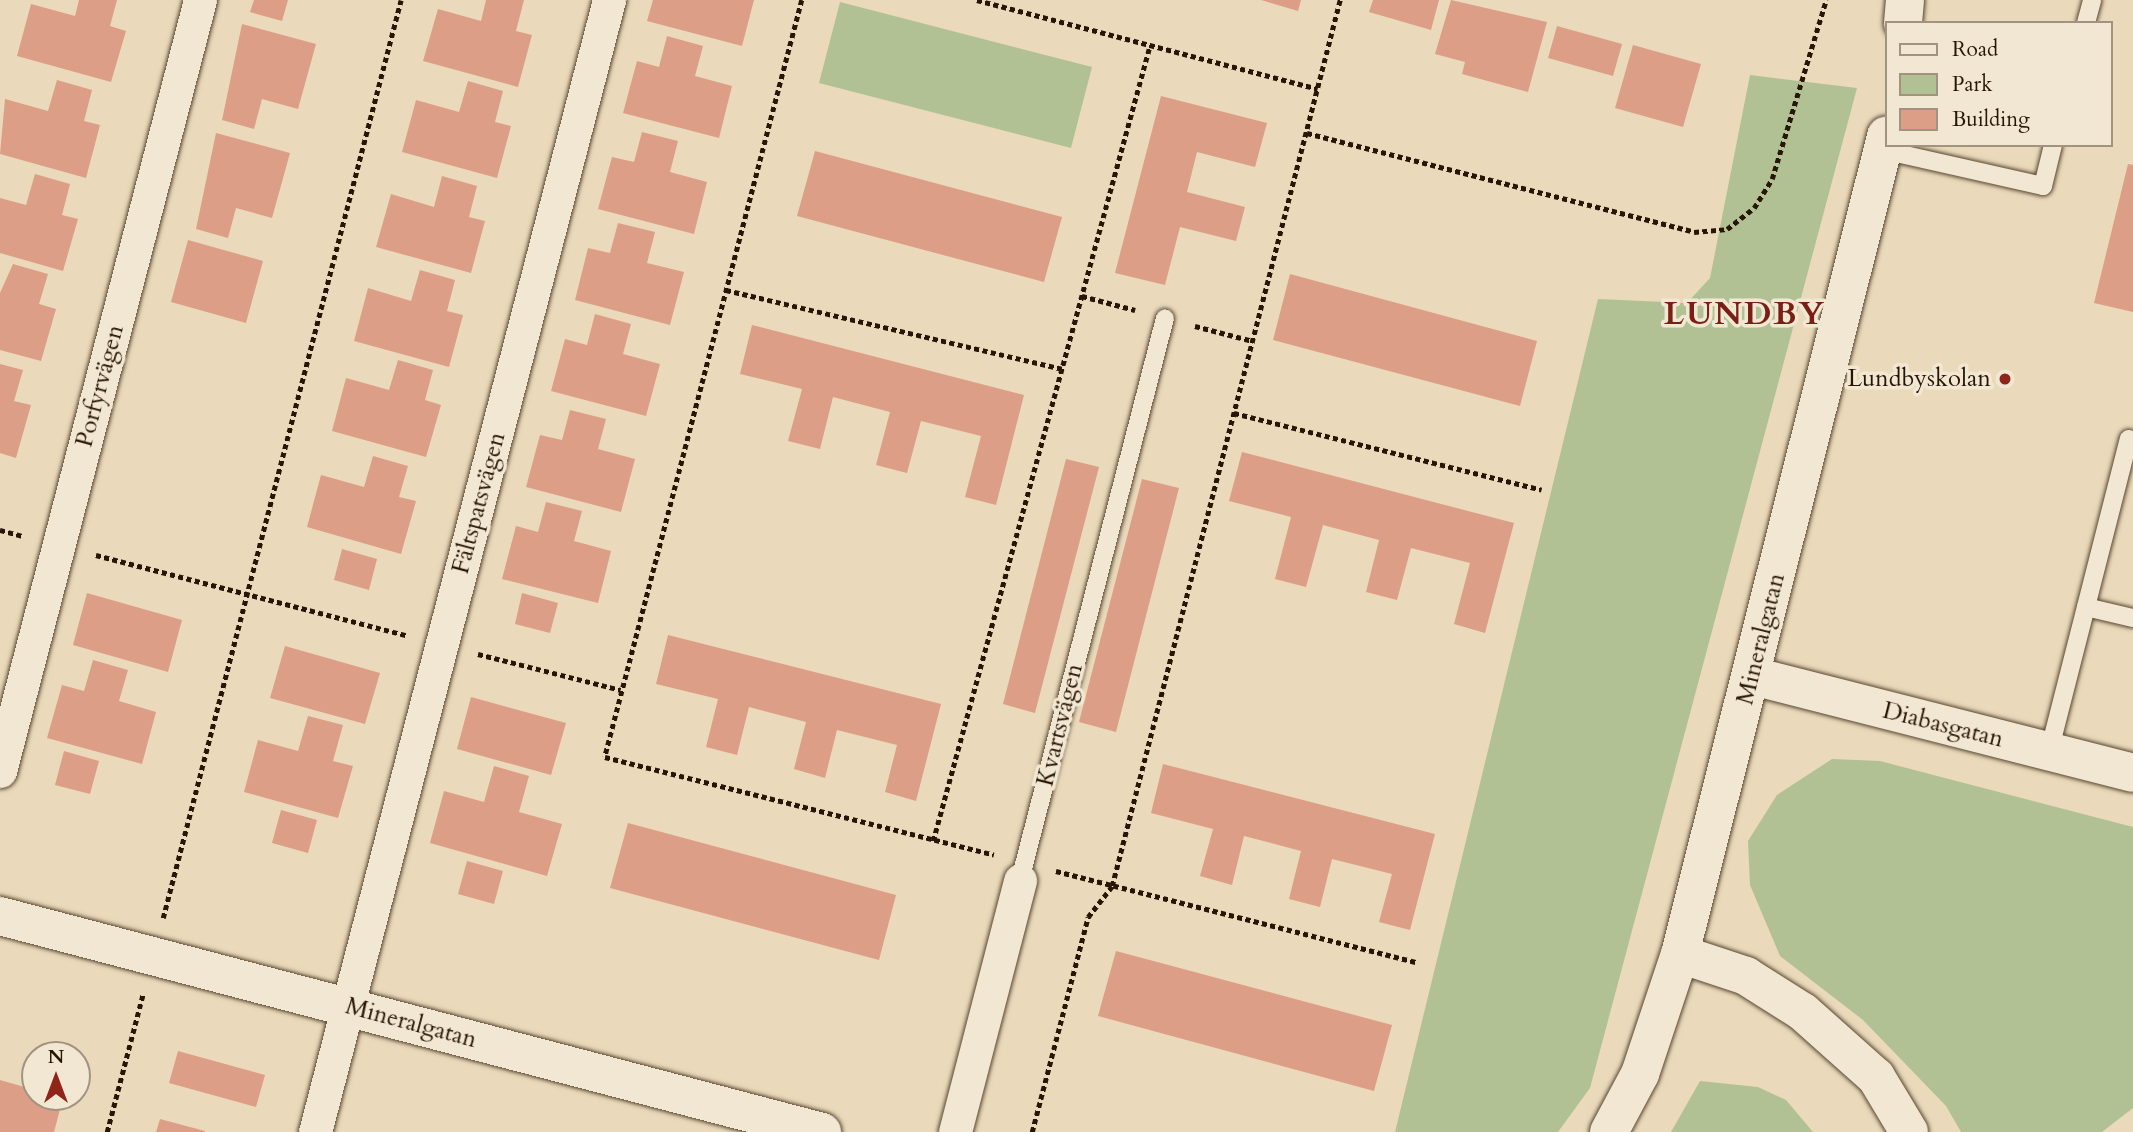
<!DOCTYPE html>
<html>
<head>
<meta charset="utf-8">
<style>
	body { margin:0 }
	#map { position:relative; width:2133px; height:1132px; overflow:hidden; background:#eadabb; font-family:Cardo,serif }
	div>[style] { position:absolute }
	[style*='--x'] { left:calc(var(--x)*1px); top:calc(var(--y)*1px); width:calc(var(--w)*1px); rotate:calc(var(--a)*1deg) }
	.green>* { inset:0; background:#b1c194 }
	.building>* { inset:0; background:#dc9e86 }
	.path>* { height:4.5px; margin-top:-2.25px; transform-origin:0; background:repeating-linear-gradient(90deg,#281503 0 5px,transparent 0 8.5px) }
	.roads { filter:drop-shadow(0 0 2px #584631) drop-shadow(0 0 2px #584631) }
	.lane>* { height:18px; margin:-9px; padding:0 9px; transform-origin:9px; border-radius:9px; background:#f1e7d3 }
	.street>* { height:33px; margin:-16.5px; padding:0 16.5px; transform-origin:16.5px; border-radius:16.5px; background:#f1e7d3 }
	.secondary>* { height:38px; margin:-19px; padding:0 19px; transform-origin:19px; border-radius:19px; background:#f1e7d3 }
	.dots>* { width:19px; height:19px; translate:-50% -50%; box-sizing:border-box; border:4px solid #f1e7d3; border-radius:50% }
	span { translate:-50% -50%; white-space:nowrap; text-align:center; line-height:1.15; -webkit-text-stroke:7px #f1e7d3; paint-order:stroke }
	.poi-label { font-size:24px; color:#281503 }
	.right { translate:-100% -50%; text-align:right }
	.street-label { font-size:24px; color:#281503 }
	.district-label { font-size:32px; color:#7a1f14; font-weight:700; letter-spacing:2px }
	.legend { position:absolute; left:1885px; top:21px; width:228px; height:126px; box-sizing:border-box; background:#f1e7d3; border:2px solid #a19380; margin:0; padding:9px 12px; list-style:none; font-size:21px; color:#281503 }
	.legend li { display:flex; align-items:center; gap:14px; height:35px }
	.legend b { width:35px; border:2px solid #a19380 }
	.north { position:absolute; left:21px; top:1041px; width:70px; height:70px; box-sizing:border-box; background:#f1e7d3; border:2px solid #a19380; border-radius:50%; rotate:0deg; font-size:19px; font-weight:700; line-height:28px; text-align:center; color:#281503 }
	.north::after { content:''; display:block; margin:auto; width:24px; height:32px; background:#8f2418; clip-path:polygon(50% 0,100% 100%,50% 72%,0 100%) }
</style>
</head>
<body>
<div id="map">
	<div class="green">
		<div style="clip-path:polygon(840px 2px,1092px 67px,1071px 148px,819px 83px)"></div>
		<div style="clip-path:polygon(1750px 75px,1857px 88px,1590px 1088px,1558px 1132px,1395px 1132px,1598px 299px,1687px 303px,1710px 278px)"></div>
		<div style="clip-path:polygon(1832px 759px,1880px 761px,2133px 827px,2133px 1108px,2102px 1132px,1961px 1132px,1946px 1106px,1863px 1020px,1780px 956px,1750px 885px,1748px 841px,1777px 795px)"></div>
		<div style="clip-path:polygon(1700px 1081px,1758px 1087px,1786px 1100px,1813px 1132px,1671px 1132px)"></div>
	</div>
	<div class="building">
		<div style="clip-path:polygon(79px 0,117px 0,110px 26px,126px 31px,111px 82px,17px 56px,31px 4px,75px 16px)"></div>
		<div style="clip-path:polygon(254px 0,288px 0,282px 21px,250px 12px)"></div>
		<div style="clip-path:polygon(486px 0,524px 0,516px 31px,532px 35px,518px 87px,423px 61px,438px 9px,481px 21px)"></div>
		<div style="clip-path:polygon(653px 0,754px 0,742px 46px,647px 21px)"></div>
		<div style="clip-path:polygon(1261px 0,1301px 0,1298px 11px)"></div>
		<div style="clip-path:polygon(1373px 0,1439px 0,1431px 30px,1369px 12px)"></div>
		<div style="clip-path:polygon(1451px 0,1547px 22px,1528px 92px,1462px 74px,1465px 62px,1435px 54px)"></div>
		<div style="clip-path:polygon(242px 24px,316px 44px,298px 109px,262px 99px,254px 129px,222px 120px)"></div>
		<div style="clip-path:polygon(1557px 26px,1622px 44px,1613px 76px,1548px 58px)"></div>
		<div style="clip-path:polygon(667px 36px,703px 46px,695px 76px,732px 86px,719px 138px,623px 113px,637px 61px,659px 67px)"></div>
		<div style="clip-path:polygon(1633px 45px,1701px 64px,1683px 127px,1615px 108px)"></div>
		<div style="clip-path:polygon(57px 80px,92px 90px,84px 121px,100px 125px,86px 178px,0 154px,5px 99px,48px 111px)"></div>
		<div style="clip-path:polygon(468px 81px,503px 91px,495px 122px,511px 126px,497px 178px,402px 152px,416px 100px,459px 112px)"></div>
		<div style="clip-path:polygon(1161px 96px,1267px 123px,1255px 167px,1197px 152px,1187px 192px,1245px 207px,1236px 241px,1180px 227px,1165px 285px,1115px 273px)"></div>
		<div style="clip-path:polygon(642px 132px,678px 141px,670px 172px,707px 182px,694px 234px,598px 209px,612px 157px,634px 162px)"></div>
		<div style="clip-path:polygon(216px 133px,290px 153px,272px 218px,236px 208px,228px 238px,196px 229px)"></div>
		<div style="clip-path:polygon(815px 151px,1062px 217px,1044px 282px,797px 216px)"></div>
		<div style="clip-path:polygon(2128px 164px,2133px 165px,2133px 312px,2094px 303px)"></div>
		<div style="clip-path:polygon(35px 174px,70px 184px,62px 215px,78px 219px,63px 271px,0 253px,0 198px,26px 205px)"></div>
		<div style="clip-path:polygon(442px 176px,477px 186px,469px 217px,485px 221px,471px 273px,376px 247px,391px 194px,434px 207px)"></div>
		<div style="clip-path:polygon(618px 223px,655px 232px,647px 263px,684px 272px,670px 325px,575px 300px,588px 248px,610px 253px)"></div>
		<div style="clip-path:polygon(188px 240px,263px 261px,246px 323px,171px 302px)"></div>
		<div style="clip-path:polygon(13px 264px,48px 274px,39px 304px,56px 309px,41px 361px,0 350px,0 293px)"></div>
		<div style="clip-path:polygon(420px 270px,455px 280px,447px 311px,463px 315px,449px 367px,354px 341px,368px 288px,411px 301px)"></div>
		<div style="clip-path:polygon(1290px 274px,1537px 341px,1520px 406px,1273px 340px)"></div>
		<div style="clip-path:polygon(595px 314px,631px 324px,623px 354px,660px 364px,646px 416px,551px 391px,565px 339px,587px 345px)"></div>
		<div style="clip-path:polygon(752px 325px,1024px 395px,996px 505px,965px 497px,981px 436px,921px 421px,907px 473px,876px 465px,890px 412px,833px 397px,820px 449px,788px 441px,802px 389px,740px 374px)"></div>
		<div style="clip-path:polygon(398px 360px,433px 370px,425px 400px,441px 405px,426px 457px,332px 431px,346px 378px,389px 390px)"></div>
		<div style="clip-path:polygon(0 364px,23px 370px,14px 401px,31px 405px,16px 458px,0 453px)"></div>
		<div style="clip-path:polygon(570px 410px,606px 419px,598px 449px,635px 459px,621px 512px,526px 487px,540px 435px,562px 440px)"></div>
		<div style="clip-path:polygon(1242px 452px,1514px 523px,1485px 633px,1454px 624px,1470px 563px,1411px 548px,1397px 600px,1366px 592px,1379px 540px,1323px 525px,1306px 587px,1275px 579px,1291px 517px,1229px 501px)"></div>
		<div style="clip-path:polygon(373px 456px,408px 466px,399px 497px,416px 501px,401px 554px,307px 527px,321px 475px,364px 487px)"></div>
		<div style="clip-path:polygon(1066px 459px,1099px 467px,1035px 713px,1003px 704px)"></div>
		<div style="clip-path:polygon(1142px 479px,1179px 488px,1116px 732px,1079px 722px)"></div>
		<div style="clip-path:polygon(546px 502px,582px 511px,574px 541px,611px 551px,598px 603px,502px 579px,516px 526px,538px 532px)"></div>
		<div style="clip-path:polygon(342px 549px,377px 559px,369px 590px,334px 580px)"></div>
		<div style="clip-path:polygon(87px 593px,182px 620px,168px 672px,73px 645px)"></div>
		<div style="clip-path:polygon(522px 593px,558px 603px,550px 633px,515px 624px)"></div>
		<div style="clip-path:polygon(668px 635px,941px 704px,916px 801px,885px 792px,897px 745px,837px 730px,825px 778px,794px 769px,806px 722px,749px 707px,737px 755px,706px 747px,718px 699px,656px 684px)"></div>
		<div style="clip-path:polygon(285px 646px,380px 673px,365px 724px,270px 698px)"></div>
		<div style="clip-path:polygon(93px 660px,128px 670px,119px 701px,156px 712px,142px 764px,47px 738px,62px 685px,84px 691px)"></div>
		<div style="clip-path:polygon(471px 697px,566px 723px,551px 775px,457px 749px)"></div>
		<div style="clip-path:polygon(308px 716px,343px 725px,333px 761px,353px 766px,338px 818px,244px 792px,258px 740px,298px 751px)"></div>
		<div style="clip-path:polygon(64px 751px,99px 761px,90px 794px,55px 785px)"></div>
		<div style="clip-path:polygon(1163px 764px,1435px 834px,1410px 930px,1379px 922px,1392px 874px,1332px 859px,1320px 907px,1289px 899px,1301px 851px,1244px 836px,1232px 885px,1200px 876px,1213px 829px,1151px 813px)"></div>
		<div style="clip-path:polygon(494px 766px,529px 776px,519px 812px,562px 824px,547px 876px,430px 843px,444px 791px,484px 802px)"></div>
		<div style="clip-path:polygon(281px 810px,317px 820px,308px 853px,272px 843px)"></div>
		<div style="clip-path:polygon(628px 823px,896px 895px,879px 960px,610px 888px)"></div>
		<div style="clip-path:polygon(467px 861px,503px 871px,494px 904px,458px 894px)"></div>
		<div style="clip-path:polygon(1116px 951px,1392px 1025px,1374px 1091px,1098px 1016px)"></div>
		<div style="clip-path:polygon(178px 1051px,265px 1075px,256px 1107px,169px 1083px)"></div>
		<div style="clip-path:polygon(0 1080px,35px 1090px,35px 1097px,63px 1098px,54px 1132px,0 1132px)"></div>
		<div style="clip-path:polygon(160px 1119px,205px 1131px,205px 1132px,156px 1132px)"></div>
	</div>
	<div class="path">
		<div style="--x:802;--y:0;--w:782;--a:104.59"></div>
		<div style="--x:605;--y:757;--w:401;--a:14.1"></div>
		<div style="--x:977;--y:0;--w:352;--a:14.6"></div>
		<div style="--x:1307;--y:133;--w:399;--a:14.3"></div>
		<div style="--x:1694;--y:232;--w:33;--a:-5"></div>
		<div style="--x:1727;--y:229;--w:34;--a:-38"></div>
		<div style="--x:1754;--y:208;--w:34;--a:-58"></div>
		<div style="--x:1772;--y:179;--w:187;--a:-73.2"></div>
		<div style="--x:726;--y:290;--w:345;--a:13.2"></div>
		<div style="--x:1082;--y:296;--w:55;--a:14.8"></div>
		<div style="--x:1195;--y:326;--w:60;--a:14.5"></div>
		<div style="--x:1234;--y:413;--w:317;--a:14"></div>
		<div style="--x:0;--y:530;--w:24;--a:15"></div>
		<div style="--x:96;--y:555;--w:320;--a:14.5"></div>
		<div style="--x:478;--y:654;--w:147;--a:14.1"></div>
		<div style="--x:933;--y:841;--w:825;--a:-74.75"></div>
		<div style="--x:1056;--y:871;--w:371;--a:14.2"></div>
		<div style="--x:163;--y:918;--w:948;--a:-75.47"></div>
		<div style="--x:107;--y:1132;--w:143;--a:-75.4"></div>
		<div style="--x:1032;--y:1132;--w:222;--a:-75.4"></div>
		<div style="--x:1088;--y:917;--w:39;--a:-52"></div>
		<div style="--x:1112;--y:886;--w:915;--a:-75.57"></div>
	</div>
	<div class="roads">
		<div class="lane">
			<div style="--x:2086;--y:23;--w:24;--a:-75"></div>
			<div style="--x:1883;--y:150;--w:164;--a:12.7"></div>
			<div style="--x:2043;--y:186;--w:42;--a:-76.3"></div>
			<div style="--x:2086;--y:607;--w:48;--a:13.2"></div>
			<div style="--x:2049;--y:752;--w:323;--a:-75.7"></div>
			<div style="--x:1020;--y:880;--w:580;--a:-75.53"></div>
		</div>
		<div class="street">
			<div style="--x:0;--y:771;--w:797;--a:-75.46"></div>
			<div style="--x:315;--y:1132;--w:1170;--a:-75.44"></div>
			<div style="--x:955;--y:1132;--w:260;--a:-75.5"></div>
		</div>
		<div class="secondary">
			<div style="--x:1903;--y:23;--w:23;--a:-85"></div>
			<div style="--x:1753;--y:676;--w:392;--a:14.3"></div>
			<div style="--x:0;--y:916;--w:850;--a:14.72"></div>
			<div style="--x:1680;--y:954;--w:70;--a:18.4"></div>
			<div style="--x:1746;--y:976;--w:67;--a:32.3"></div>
			<div style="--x:1803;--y:1012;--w:98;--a:41.7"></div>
			<div style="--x:1876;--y:1077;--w:64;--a:59"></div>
			<div style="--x:1609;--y:1132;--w:66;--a:-61.9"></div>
			<div style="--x:1640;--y:1074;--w:126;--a:-71.6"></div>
			<div style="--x:1680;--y:954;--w:844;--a:-75.86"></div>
		</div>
	</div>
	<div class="dots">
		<div style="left:2005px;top:379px;background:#8f2418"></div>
	</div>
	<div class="poi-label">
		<span class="right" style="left:1991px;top:379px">Lundbyskolan</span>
	</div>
	<div class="street-label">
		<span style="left:100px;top:386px;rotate:-75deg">Porfyrvägen</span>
		<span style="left:479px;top:503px;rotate:-75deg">Fältspatsvägen</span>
		<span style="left:1761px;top:639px;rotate:-76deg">Mineralgatan</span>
		<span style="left:1060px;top:725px;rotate:-76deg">Kvartsvägen</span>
		<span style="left:1943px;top:725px;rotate:14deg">Diabasgatan</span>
		<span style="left:411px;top:1023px;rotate:15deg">Mineralgatan</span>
	</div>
	<div class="district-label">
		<span style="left:1745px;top:314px">LUNDBY</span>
	</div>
	<ul class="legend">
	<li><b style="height:9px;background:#f1e7d3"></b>Road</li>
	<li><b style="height:19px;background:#b1c194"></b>Park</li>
	<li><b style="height:19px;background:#dc9e86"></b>Building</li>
	</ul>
	<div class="north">N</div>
</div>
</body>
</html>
